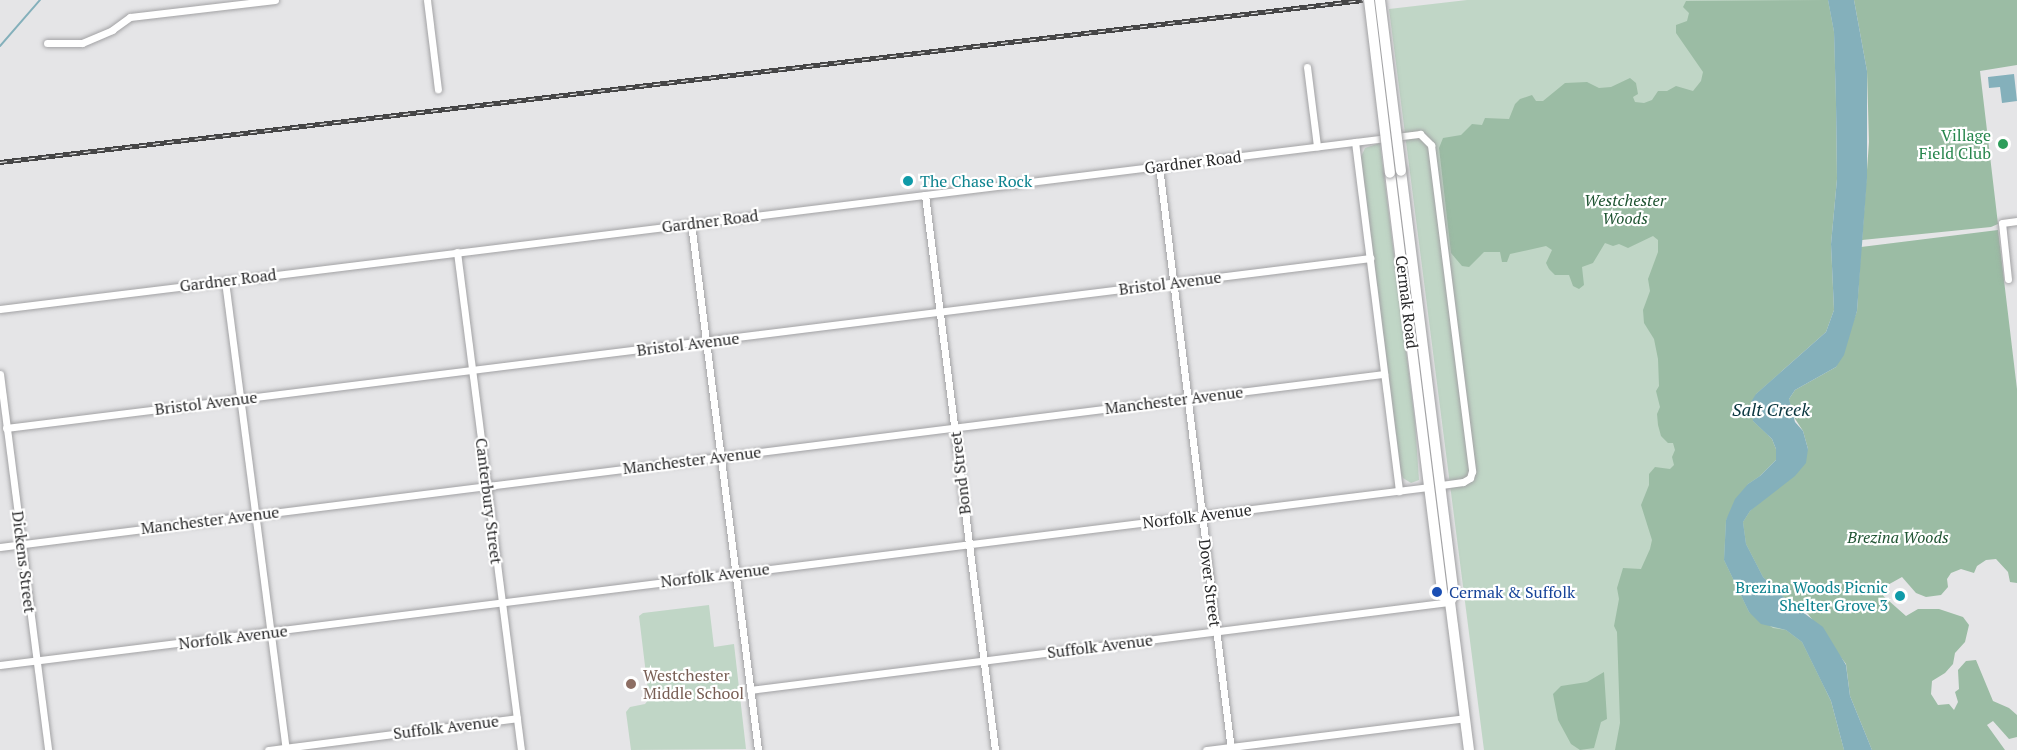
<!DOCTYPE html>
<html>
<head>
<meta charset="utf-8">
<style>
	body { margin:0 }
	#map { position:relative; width:2017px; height:750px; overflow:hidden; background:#e5e5e7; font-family:"PT Serif",serif }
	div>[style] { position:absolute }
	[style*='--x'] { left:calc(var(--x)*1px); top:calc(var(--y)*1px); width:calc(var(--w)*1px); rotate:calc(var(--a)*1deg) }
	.green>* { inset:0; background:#c0d6c6 }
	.forest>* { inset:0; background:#9bbca4 }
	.water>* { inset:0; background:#84b0bb }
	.stream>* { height:2px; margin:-1px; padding:0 1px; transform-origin:1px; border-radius:1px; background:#84b0bb }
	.roads { filter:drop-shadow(0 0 2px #a2a2a4) drop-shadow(0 0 2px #a2a2a4) }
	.street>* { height:7px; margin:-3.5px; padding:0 3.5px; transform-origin:3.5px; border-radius:3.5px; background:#fff }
	.primary>* { height:10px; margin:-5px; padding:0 5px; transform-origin:5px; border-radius:5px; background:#fff }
	.rail>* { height:4.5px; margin-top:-2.25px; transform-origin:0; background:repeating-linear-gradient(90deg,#fff 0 7px,#454546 0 14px); box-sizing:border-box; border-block:2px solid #454546 }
	.bridges { filter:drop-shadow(0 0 2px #a2a2a4) drop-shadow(0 0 2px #a2a2a4) }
	.primary-bridge>* { height:10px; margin:-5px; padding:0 5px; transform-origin:5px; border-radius:5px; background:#fff }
	.dots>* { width:16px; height:16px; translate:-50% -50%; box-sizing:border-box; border:3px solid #fff; border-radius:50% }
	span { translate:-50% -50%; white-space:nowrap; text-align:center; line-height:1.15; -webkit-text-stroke:4.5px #fff; paint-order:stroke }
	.leisure-label { font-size:16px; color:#27864d }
	.right { translate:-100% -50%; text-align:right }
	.street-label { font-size:16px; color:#29292a }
	.culture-label { font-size:16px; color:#0d838f }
	.left { translate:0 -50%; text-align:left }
	.park-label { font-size:16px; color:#1e5331; font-style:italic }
	.transit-label { font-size:16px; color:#164399 }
	.education-label { font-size:16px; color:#785e54 }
	.water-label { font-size:18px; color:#09353e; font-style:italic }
</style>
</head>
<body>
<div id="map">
	<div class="green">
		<div style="clip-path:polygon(1467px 0,1828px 0,1834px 32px,1836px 104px,1760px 476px,1844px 750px,1484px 750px,1389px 9px)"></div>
		<div style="clip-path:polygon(1380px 143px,1415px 422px,1419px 480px,1411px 483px,1403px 478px,1401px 473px,1361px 157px,1365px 148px)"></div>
		<div style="clip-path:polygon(709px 605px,714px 647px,734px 644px,746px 749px,631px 750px,626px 712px,630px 707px,645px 704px,649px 699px,639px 616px,643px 613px)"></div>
	</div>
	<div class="forest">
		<div style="clip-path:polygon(1828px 0,1834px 32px,1836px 104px,1837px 179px,1831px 244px,1834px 310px,1826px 332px,1756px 394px,1753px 421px,1772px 439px,1776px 449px,1776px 460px,1760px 476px,1748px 484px,1726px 520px,1724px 560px,1749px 612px,1773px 628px,1786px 630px,1802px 642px,1831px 701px,1844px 750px,1615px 750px,1620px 723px,1617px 632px,1614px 626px,1619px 599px,1617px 588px,1623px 568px,1641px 569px,1650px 549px,1652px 540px,1641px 505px,1649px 485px,1649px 474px,1655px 467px,1670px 469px,1674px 465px,1672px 457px,1675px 450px,1673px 443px,1668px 443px,1661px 436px,1658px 425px,1657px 414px,1660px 407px,1656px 391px,1659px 386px,1658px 359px,1654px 339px,1644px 323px,1643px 310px,1650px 291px,1648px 279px,1658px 252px,1658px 240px,1653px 236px,1628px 248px,1619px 244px,1613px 246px,1605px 243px,1593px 263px,1582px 267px,1584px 285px,1579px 289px,1573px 286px,1569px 275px,1555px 275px,1549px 269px,1546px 263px,1552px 250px,1546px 246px,1510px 254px,1507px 262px,1502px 262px,1500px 252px,1484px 252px,1469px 267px,1462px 266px,1451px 253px,1439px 148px,1443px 138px,1461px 135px,1472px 124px,1482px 125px,1485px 118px,1509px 119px,1515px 104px,1520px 99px,1532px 95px,1536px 101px,1543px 101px,1565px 83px,1587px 82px,1599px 88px,1611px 87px,1630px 78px,1636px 83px,1638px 94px,1633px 97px,1635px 102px,1644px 103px,1652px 100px,1658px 91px,1667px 91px,1676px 86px,1693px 91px,1701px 81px,1703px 72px,1676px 33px,1676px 25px,1687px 21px,1689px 13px,1683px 7px,1686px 1px)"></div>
		<div style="clip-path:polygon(1854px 0,2017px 0,2017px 65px,1980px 71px,1998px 224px,1991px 227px,1862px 240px,1869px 142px,1867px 71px)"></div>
		<div style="clip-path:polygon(1998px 230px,2017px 389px,2017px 583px,2010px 582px,2008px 572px,1996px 559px,1986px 560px,1977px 566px,1974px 573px,1961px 569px,1951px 573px,1947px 579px,1948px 587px,1941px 595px,1926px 597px,1916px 593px,1902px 577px,1884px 587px,1880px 593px,1906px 616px,1918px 609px,1939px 609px,1963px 617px,1969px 625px,1965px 642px,1955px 653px,1953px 664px,1945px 673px,1932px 681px,1931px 694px,1938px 705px,1949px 704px,1954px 710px,1958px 702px,1955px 692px,1959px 689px,1958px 670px,1966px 661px,1976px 660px,1993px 701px,2009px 708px,2017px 715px,2017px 737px,2009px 739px,1993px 721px,1987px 725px,2005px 750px,1872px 750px,1850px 696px,1846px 664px,1808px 614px,1790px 603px,1763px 577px,1746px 544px,1743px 522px,1750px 511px,1767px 496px,1808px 449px,1803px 431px,1790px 411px,1789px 399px,1795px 390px,1836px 367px,1857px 311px,1861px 247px)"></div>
		<div style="clip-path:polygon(1604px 672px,1607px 719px,1601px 722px,1594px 748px,1580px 750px,1571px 744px,1558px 720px,1553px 694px,1561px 686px,1587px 682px)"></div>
	</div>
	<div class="water">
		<div style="clip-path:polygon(1828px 0,1854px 0,1867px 71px,1867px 178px,1857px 311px,1844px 355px,1836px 367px,1795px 390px,1789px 399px,1795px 422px,1803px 431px,1808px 449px,1806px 463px,1795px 476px,1750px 511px,1743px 522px,1746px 544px,1763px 577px,1790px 603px,1823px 627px,1846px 665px,1850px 696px,1872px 750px,1844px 750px,1831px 701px,1802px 642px,1786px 630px,1761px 624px,1749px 612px,1724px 560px,1726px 520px,1735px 499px,1748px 484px,1760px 476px,1776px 460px,1776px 449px,1772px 439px,1753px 421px,1751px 402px,1756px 394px,1826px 332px,1834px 310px,1831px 244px,1837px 179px,1836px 104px,1834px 32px)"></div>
		<div style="clip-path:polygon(2014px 74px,2017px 101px,2002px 103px,2000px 87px,1989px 88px,1988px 77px)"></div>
	</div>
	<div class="stream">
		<div style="--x:0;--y:46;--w:61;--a:-49"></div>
	</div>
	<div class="roads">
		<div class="street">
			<div style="--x:427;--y:0;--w:90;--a:83"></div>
			<div style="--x:47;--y:43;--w:35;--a:0"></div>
			<div style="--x:82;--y:43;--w:33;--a:-23"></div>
			<div style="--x:112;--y:30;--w:22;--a:-36"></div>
			<div style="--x:130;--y:17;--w:146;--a:-6.7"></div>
			<div style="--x:1307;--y:67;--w:80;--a:82.8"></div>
			<div style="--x:1355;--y:142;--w:352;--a:82.8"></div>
			<div style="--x:1159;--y:166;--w:588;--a:82.97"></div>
			<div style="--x:925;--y:195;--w:559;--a:82.81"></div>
			<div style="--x:691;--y:223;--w:531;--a:82.75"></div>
			<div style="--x:457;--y:252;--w:502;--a:82.68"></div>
			<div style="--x:2008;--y:279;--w:56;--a:-96.1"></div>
			<div style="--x:2002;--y:223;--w:15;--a:-8"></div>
			<div style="--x:225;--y:281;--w:473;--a:82.6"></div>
			<div style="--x:0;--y:309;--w:1431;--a:-7.03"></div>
			<div style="--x:1420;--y:134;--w:16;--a:45"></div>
			<div style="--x:1431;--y:145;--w:329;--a:82.8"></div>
			<div style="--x:1472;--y:471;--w:7;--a:106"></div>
			<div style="--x:1470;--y:478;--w:8;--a:150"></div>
			<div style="--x:1463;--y:482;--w:22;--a:172"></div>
			<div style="--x:0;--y:374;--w:379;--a:82.7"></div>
			<div style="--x:6;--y:428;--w:1375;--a:-7.1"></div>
			<div style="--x:0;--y:547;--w:1395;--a:-7.13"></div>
			<div style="--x:0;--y:665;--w:1441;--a:-7.1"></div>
			<div style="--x:750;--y:690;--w:706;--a:-7.17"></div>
			<div style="--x:268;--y:750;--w:251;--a:-7.3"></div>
			<div style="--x:1206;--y:750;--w:261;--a:-7"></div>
		</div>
		<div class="primary">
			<div style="--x:1401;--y:171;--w:426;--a:82.9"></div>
			<div style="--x:1454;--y:594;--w:9;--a:117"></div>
			<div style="--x:1450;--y:602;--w:149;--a:82.7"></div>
			<div style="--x:1390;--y:173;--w:426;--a:82.9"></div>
			<div style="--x:1443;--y:596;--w:9;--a:41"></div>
		</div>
	</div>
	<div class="rail">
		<div style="--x:0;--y:162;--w:1372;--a:-6.78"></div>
	</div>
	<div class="bridges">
		<div class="primary-bridge">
			<div style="--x:1369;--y:0;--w:174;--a:83.1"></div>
			<div style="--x:1380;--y:0;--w:172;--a:83"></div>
		</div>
	</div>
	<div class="dots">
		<div style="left:2003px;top:144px;background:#2e9e5b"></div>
		<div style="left:908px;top:181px;background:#0f9aa8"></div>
		<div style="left:1437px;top:592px;background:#1a4fb4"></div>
		<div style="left:1900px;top:596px;background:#0f9aa8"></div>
		<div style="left:631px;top:684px;background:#8d6e63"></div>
	</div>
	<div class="leisure-label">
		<span class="right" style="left:1991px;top:144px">Village<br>Field Club</span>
	</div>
	<div class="street-label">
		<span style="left:1193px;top:162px;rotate:-7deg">Gardner Road</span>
		<span style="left:710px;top:221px;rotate:-7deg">Gardner Road</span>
		<span style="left:228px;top:280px;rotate:-7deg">Gardner Road</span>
		<span style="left:1170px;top:283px;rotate:-7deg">Bristol Avenue</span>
		<span style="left:1407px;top:302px;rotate:83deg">Cermak Road</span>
		<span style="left:688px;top:344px;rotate:-7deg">Bristol Avenue</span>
		<span style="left:1174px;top:400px;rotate:-7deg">Manchester Avenue</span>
		<span style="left:206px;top:403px;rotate:-7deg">Bristol Avenue</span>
		<span style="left:692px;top:460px;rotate:-7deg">Manchester Avenue</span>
		<span style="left:960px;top:473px;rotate:-97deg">Bond Street</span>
		<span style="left:489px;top:501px;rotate:83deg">Canterbury Street</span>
		<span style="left:1197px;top:516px;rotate:-7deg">Norfolk Avenue</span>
		<span style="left:210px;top:520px;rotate:-7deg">Manchester Avenue</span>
		<span style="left:24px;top:562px;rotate:83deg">Dickens Street</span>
		<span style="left:715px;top:575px;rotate:-7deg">Norfolk Avenue</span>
		<span style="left:1210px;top:583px;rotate:83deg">Dover Street</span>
		<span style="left:233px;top:637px;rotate:-7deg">Norfolk Avenue</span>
		<span style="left:1100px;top:646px;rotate:-7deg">Suffolk Avenue</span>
		<span style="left:446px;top:727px;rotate:-7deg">Suffolk Avenue</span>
	</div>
	<div class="culture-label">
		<span class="left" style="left:920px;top:181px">The Chase Rock</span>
		<span class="right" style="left:1888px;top:596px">Brezina Woods Picnic<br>Shelter Grove 3</span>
	</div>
	<div class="park-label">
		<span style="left:1625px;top:209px">Westchester<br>Woods</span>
		<span style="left:1898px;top:537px">Brezina Woods</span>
	</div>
	<div class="transit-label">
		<span class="left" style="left:1449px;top:592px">Cermak &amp; Suffolk</span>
	</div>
	<div class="education-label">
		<span class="left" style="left:643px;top:684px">Westchester<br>Middle School</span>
	</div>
	<div class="water-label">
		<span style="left:1771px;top:409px">Salt Creek</span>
	</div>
</div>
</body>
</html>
